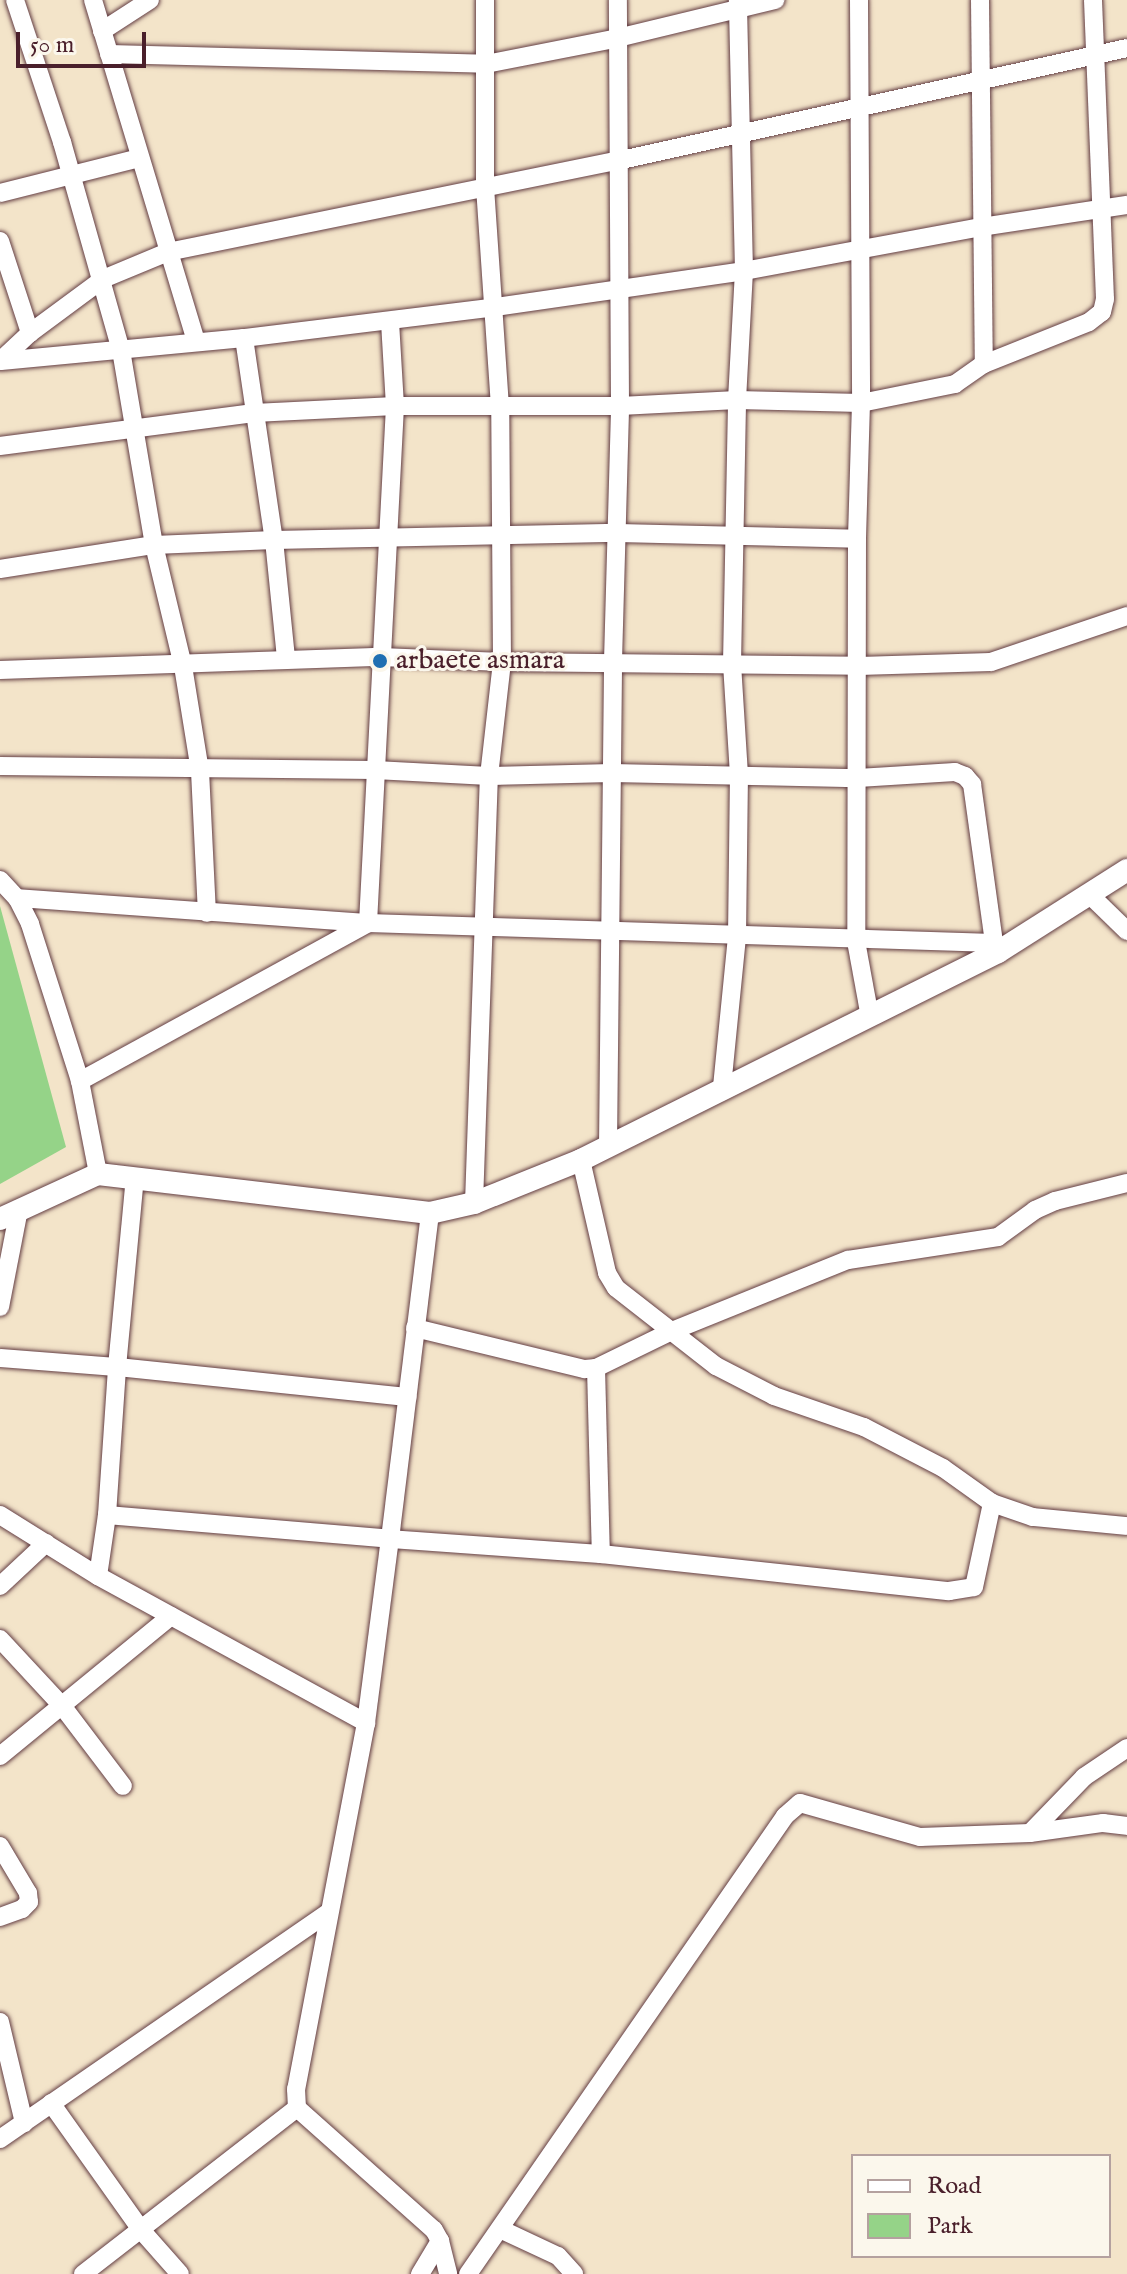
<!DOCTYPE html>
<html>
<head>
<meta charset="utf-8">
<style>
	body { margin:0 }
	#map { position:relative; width:1127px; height:2274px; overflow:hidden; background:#f3e4c9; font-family:"IM FELL English",serif }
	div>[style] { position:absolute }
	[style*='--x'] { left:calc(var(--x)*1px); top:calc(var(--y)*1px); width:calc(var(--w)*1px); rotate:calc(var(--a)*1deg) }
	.green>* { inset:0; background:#95d388 }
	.roads { filter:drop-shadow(0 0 2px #633d43) drop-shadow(0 0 2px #633d43) }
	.minor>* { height:18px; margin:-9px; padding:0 9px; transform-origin:9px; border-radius:9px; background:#fff }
	.tertiary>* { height:22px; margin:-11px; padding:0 11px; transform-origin:11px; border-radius:11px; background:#fff }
	.dots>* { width:22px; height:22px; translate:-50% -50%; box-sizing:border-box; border:4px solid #fbf7ec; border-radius:50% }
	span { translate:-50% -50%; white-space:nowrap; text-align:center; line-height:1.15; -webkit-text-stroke:6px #fbf7ec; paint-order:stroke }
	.poi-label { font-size:28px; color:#4a1f2b }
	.left { translate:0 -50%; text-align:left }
	.legend { position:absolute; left:851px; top:2154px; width:260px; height:104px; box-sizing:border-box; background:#fbf7ec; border:2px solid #b4a19f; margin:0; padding:10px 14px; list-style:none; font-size:24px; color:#4a1f2b }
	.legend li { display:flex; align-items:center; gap:16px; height:40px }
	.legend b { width:40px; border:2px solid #b4a19f }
	.scale { position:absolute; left:16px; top:32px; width:130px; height:36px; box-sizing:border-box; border:4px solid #4a1f2b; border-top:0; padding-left:10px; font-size:24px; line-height:28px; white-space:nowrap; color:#4a1f2b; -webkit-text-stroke:6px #fbf7ec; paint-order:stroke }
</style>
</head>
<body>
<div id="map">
	<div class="green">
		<div style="clip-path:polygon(0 906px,66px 1147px,0 1184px)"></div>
	</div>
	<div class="roads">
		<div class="minor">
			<div style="--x:15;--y:0;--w:150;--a:71.7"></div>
			<div style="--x:62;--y:142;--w:216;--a:74.2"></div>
			<div style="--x:121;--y:350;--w:198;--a:80.4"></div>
			<div style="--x:154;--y:545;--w:124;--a:76.5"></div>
			<div style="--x:183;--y:666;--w:106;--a:80.8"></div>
			<div style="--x:200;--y:771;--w:142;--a:87.2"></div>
			<div style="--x:93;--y:0;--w:357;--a:73.2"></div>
			<div style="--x:859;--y:0;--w:403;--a:89.7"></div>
			<div style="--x:861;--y:403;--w:136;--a:91.7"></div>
			<div style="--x:857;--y:539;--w:402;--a:90.1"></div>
			<div style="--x:856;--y:941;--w:77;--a:79.6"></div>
			<div style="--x:980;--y:0;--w:364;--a:89.4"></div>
			<div style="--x:102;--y:31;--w:57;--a:-32.9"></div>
			<div style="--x:109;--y:54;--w:377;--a:1.5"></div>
			<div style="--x:486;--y:64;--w:135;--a:-11.1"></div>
			<div style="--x:618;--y:38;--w:162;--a:-13.6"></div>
			<div style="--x:0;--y:193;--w:143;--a:-14.1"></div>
			<div style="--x:0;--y:241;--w:97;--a:71.9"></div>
			<div style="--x:244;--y:338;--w:204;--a:81.6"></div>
			<div style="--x:274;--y:540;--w:120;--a:84.2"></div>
			<div style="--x:0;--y:361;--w:41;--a:-43"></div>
			<div style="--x:30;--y:333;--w:91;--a:-36.5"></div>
			<div style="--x:103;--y:279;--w:70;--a:-22.6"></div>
			<div style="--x:168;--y:252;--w:458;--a:-11.5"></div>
			<div style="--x:617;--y:161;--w:522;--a:-12.49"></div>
			<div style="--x:1;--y:361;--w:244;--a:-5.4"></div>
			<div style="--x:244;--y:338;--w:253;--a:-7"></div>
			<div style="--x:495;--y:307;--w:252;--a:-8.2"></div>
			<div style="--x:744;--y:271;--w:241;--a:-10.5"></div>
			<div style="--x:981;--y:227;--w:148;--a:-8.6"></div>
			<div style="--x:0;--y:446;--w:256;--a:-7.4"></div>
			<div style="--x:254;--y:413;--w:141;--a:-2.8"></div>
			<div style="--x:395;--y:406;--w:225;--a:0"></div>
			<div style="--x:620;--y:406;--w:117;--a:-2.9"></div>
			<div style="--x:737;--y:400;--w:124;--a:1.4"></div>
			<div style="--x:861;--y:403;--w:96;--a:-11.4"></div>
			<div style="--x:955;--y:384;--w:35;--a:-35"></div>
			<div style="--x:984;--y:364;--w:113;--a:-21.8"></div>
			<div style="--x:1089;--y:322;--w:16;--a:-38"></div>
			<div style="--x:1102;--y:312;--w:13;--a:-77"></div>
			<div style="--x:1105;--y:299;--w:299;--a:-92.3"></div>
			<div style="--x:0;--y:569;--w:156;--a:-8.9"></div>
			<div style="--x:154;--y:545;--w:120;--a:-2.4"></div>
			<div style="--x:274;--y:540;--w:344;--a:-1.2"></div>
			<div style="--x:618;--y:533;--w:239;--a:1.4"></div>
			<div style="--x:0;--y:670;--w:381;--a:-2"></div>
			<div style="--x:381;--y:657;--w:121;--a:2.4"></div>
			<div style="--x:502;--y:662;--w:357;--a:0.6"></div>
			<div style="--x:859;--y:666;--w:132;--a:-1.7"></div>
			<div style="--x:991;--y:662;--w:144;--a:-18.7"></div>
			<div style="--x:0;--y:766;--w:375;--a:0.6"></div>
			<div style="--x:375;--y:770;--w:114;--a:3"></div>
			<div style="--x:489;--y:776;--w:123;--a:-1.4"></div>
			<div style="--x:612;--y:773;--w:246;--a:1.2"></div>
			<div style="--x:858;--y:778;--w:97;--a:-3.5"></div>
			<div style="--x:955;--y:772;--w:11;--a:22"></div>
			<div style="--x:965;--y:776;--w:11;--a:49"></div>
			<div style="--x:972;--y:784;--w:161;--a:82.1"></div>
			<div style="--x:0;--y:880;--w:25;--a:47"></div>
			<div style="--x:17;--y:898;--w:29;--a:63"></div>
			<div style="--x:30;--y:924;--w:165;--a:72.3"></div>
			<div style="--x:80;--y:1081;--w:95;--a:79"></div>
			<div style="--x:1089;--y:894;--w:53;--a:44.2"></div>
			<div style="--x:17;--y:898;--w:352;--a:4.1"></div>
			<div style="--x:368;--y:923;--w:626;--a:1.83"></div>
			<div style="--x:994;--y:943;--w:10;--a:66"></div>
			<div style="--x:80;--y:1081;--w:328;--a:-28.7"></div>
			<div style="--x:368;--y:923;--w:518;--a:-87.01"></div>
			<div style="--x:395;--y:406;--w:85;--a:-93.4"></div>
			<div style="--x:722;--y:1087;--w:151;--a:-84.3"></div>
			<div style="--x:737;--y:937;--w:162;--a:-89.3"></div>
			<div style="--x:739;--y:775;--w:111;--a:-93.6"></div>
			<div style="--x:732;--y:664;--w:264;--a:-88.9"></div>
			<div style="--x:737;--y:400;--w:129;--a:-86.9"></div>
			<div style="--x:744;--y:271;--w:271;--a:-91.3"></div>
			<div style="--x:608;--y:1146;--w:485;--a:-89.4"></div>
			<div style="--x:613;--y:661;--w:255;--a:-88.4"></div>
			<div style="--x:620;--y:406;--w:406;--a:-90.3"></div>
			<div style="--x:581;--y:1160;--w:116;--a:77"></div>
			<div style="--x:607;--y:1273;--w:17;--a:59"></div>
			<div style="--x:616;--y:1288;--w:127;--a:38"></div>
			<div style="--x:716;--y:1366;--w:65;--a:27.3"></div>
			<div style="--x:774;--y:1396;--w:95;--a:19"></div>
			<div style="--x:864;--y:1427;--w:89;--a:27.4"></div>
			<div style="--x:943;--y:1468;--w:60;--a:35.5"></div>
			<div style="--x:992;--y:1503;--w:43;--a:18.9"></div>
			<div style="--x:1033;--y:1517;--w:94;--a:5.5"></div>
			<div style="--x:474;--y:1203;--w:427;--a:-88"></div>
			<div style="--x:489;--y:776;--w:115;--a:-83.5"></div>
			<div style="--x:502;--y:662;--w:255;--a:-90.4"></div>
			<div style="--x:500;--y:407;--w:221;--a:-93.9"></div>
			<div style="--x:485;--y:187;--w:187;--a:-90"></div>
			<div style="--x:0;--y:1307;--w:100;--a:-79"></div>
			<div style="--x:415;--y:1328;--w:175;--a:13.6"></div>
			<div style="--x:585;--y:1369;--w:11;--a:-5"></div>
			<div style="--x:596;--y:1368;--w:85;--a:-26"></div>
			<div style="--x:672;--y:1331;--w:190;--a:-22"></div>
			<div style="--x:848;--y:1260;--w:152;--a:-8.7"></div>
			<div style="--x:998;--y:1237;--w:46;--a:-36.1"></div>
			<div style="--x:1035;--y:1210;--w:22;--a:-24"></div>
			<div style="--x:1055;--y:1201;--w:74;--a:-14"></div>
			<div style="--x:0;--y:1358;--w:117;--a:4.4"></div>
			<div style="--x:117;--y:1367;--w:190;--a:-84.6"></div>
			<div style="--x:596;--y:1368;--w:186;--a:88.5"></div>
			<div style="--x:0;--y:1515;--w:115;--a:31.9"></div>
			<div style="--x:98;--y:1576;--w:306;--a:28.7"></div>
			<div style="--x:366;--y:1723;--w:373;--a:100.8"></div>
			<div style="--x:296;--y:2089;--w:19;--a:87"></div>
			<div style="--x:297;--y:2108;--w:183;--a:41.7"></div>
			<div style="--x:434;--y:2230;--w:13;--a:61"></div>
			<div style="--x:440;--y:2241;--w:39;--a:121"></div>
			<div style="--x:107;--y:1515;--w:148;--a:-86.1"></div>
			<div style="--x:117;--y:1367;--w:292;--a:5.9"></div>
			<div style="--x:98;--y:1576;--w:62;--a:-81.6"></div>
			<div style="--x:107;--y:1515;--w:284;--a:4.8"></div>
			<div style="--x:390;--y:1539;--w:328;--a:-83"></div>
			<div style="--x:0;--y:1586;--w:63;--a:-43.1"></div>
			<div style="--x:0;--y:1639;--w:93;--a:47.2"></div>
			<div style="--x:63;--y:1707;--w:99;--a:52.8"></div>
			<div style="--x:366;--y:1723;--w:186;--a:-82.6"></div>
			<div style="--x:390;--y:1539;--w:212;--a:4.1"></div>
			<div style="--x:601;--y:1554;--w:350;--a:6.1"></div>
			<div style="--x:949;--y:1591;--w:25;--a:-9"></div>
			<div style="--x:974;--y:1587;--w:86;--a:-77.9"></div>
			<div style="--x:0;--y:1756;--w:221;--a:-39.3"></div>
			<div style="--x:1030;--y:1833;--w:78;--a:-46"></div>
			<div style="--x:1084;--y:1777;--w:52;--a:-34"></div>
			<div style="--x:0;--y:1846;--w:55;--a:59.2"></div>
			<div style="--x:28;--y:1893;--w:9;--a:84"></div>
			<div style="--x:29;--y:1902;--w:10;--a:135"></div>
			<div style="--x:22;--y:1909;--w:23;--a:160"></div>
			<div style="--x:0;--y:2022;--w:104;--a:76.6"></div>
			<div style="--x:51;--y:2103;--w:157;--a:54.6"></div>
			<div style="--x:142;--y:2231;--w:57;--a:48.5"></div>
			<div style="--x:0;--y:2139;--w:400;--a:-34.6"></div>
			<div style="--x:500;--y:2229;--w:64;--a:25"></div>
			<div style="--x:558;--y:2256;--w:24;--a:48"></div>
			<div style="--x:440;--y:2241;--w:34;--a:76"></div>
			<div style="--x:83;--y:2274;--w:271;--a:-37.8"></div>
			<div style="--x:468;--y:2274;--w:557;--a:-55.31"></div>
			<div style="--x:785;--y:1816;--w:20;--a:-41"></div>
			<div style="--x:800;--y:1803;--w:125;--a:15.8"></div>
			<div style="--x:920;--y:1837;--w:110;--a:-2.1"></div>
			<div style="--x:1030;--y:1833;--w:74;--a:-7.8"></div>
			<div style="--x:1103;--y:1823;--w:24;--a:7"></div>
		</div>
		<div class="tertiary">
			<div style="--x:0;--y:1219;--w:108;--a:-24.7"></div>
			<div style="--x:98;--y:1174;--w:334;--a:6.7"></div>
			<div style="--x:430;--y:1213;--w:45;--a:-12.8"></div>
			<div style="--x:474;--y:1203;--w:115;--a:-21.9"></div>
			<div style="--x:581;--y:1160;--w:466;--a:-26.5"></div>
			<div style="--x:998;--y:952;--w:153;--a:-32.4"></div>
		</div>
	</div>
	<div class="dots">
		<div style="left:380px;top:661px;background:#1f6fb2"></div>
	</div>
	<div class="poi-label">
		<span class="left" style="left:396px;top:661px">arbaete asmara</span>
	</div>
	<ul class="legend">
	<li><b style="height:10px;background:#fff"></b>Road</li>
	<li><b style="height:22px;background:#95d388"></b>Park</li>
	</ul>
	<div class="scale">50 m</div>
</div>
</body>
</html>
